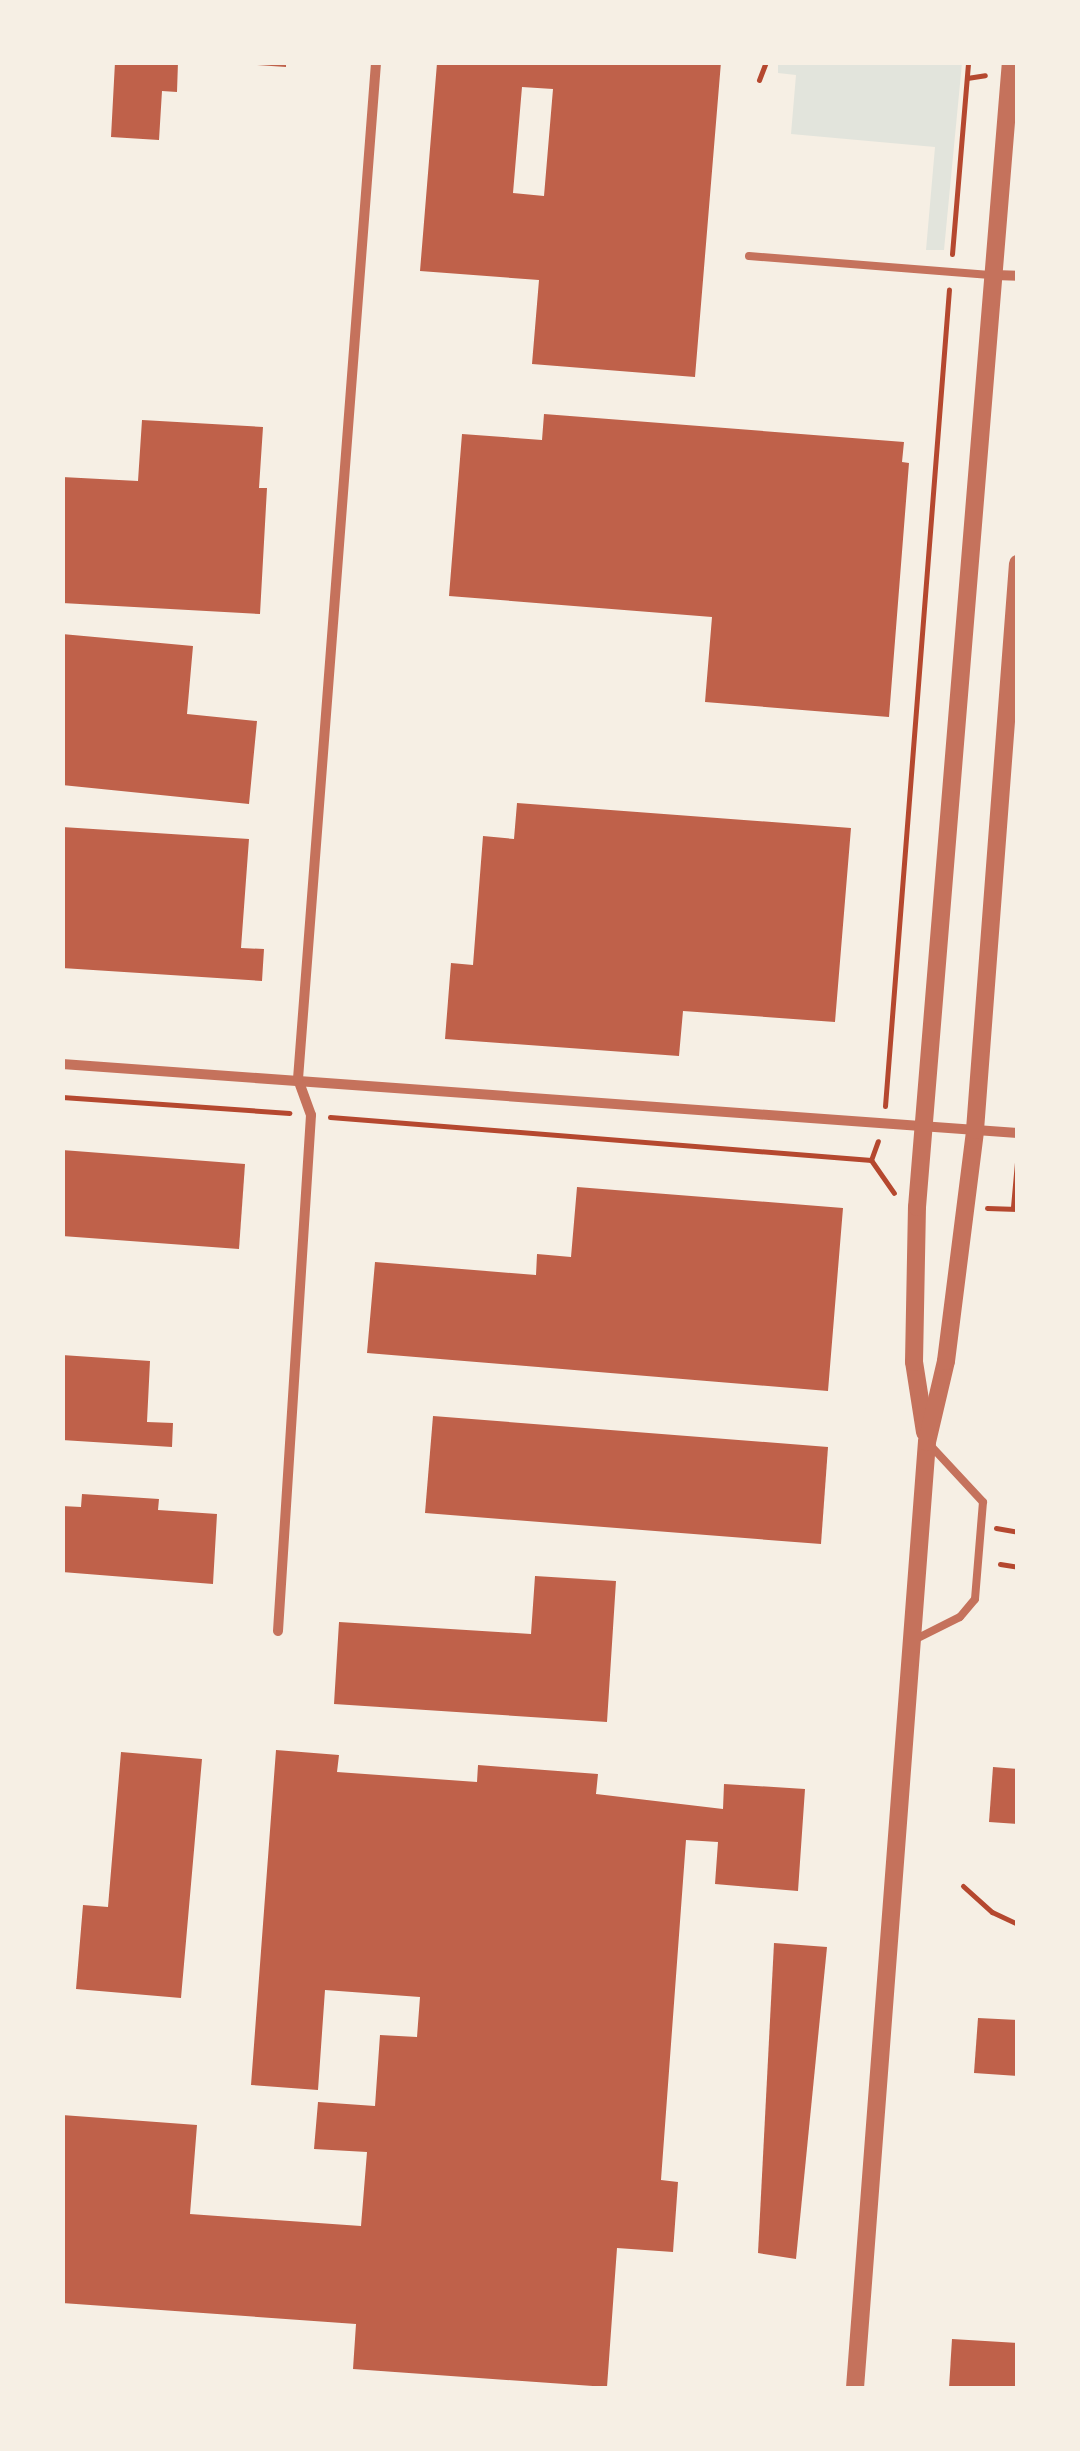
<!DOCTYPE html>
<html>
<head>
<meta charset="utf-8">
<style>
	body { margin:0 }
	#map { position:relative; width:1080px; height:2451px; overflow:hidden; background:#f6efe4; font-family:"Work Sans",sans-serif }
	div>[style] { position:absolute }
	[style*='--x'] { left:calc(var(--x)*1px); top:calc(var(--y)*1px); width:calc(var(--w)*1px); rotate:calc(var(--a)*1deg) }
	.green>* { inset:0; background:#e2e4dc }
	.building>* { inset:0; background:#bf614a }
	.path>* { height:5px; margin:-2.5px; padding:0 2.5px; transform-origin:2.5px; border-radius:2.5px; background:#b5482f }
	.service>* { height:8px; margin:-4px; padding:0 4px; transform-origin:4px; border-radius:4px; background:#c5725c }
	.minor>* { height:10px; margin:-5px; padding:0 5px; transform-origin:5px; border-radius:5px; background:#c5725c }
	.tertiary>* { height:18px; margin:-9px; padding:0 9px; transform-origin:9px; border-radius:9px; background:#c5725c }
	span { translate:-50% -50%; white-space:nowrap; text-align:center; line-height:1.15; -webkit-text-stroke:10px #f6efe4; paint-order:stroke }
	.frame { position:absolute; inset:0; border:65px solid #f6efe4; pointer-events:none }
</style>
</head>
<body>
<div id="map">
	<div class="green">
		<div style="clip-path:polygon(778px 63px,962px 63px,944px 250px,926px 250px,935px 147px,791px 134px,796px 75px,778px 73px)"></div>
	</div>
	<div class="building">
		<div style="clip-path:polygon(115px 62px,178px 62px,177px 92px,162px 91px,159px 140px,111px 137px)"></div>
		<div style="clip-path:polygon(257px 62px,286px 62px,286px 67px,257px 65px)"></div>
		<div style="clip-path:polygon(evenodd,474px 62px,721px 62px,695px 377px,532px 364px,539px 280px,420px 271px,437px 63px,474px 62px,522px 87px,553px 89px,544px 196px,513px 193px,522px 87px)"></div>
		<div style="clip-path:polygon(544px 414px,904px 442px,902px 462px,909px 463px,889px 717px,705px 702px,712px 617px,449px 596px,462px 434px,542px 440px)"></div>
		<div style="clip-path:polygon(142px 420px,263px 427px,259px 488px,267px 488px,260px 614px,62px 603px,62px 477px,138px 481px)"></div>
		<div style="clip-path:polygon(62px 634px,193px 646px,187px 714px,257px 721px,249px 804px,62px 785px)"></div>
		<div style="clip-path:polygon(517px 803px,851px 828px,835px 1022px,683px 1011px,679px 1056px,445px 1039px,451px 963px,473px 965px,483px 836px,514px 839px)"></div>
		<div style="clip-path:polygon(62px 827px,249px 839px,241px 948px,264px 949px,262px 981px,62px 968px)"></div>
		<div style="clip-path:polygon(62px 1150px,245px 1164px,239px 1249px,62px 1236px)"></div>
		<div style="clip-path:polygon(577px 1187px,843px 1208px,828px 1391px,367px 1353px,375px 1262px,536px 1275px,537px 1254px,571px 1257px)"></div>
		<div style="clip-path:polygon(62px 1355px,150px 1361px,147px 1422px,173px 1423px,172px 1447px,62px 1440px)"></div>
		<div style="clip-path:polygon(433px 1416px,828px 1447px,821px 1544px,425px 1513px)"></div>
		<div style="clip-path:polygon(82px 1494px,159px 1499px,158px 1510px,217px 1514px,213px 1584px,62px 1572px,62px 1506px,81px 1507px)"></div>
		<div style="clip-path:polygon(535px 1576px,616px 1581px,607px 1722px,334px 1704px,339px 1622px,531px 1634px)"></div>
		<div style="clip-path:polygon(276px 1750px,339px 1755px,337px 1772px,477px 1782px,478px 1765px,598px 1774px,596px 1794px,723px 1809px,724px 1784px,805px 1789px,798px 1891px,715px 1884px,718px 1842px,686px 1840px,661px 2180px,678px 2182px,673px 2252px,617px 2248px,607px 2387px,353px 2369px,356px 2324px,62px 2303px,62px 2115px,197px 2125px,190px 2214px,361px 2226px,367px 2152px,314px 2149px,318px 2102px,375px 2106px,380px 2035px,417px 2037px,420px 1997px,325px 1990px,318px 2090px,251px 2085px)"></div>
		<div style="clip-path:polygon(121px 1752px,202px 1759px,181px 1998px,76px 1989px,83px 1905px,108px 1907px)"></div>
		<div style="clip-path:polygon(993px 1767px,1018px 1769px,1018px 1824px,989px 1822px)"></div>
		<div style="clip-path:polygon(774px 1943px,827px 1947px,796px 2259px,758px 2253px)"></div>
		<div style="clip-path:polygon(978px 2018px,1018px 2020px,1018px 2076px,974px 2073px)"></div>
		<div style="clip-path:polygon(952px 2339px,1018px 2343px,1018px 2388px,949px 2388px)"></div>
	</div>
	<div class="path">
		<div style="--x:967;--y:78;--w:18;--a:-9"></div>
		<div style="--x:759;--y:80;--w:19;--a:-69"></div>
		<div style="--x:952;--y:254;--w:193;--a:-85.2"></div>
		<div style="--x:62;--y:1097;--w:228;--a:4"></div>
		<div style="--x:885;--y:1106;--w:819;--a:-85.52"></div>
		<div style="--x:330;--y:1117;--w:543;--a:4.54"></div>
		<div style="--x:871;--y:1160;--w:40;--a:55.1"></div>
		<div style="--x:871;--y:1160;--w:20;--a:-70"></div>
		<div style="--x:1013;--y:1207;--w:56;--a:-84.9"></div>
		<div style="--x:987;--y:1208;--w:31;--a:2"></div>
		<div style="--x:996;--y:1528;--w:22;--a:10"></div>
		<div style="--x:1000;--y:1564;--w:18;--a:9"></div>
		<div style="--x:963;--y:1886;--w:39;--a:42"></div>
		<div style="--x:992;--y:1912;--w:29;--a:25"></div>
	</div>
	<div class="service">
		<div style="--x:749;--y:256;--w:245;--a:4.5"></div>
		<div style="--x:914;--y:1640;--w:51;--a:-26.6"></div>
		<div style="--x:960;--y:1617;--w:23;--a:-50"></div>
		<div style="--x:975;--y:1599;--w:97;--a:-85.3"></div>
		<div style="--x:983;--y:1502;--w:78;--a:-132.9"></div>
	</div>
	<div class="minor">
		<div style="--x:994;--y:275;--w:24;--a:2"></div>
		<div style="--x:62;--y:1064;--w:958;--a:4.13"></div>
		<div style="--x:278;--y:1631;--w:517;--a:-86.34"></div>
		<div style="--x:311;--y:1115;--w:38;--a:-110"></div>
		<div style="--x:298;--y:1079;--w:1020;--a:-85.61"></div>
	</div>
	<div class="tertiary">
		<div style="--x:925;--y:1432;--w:71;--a:-98.9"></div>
		<div style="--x:914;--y:1362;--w:155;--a:-88.9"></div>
		<div style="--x:917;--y:1207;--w:1149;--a:-85.31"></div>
		<div style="--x:855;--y:2388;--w:949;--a:-85.65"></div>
		<div style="--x:927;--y:1442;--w:83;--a:-76.8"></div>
		<div style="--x:946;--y:1361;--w:233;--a:-82.8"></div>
		<div style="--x:975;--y:1130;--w:568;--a:-85.66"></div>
	</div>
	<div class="frame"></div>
</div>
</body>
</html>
